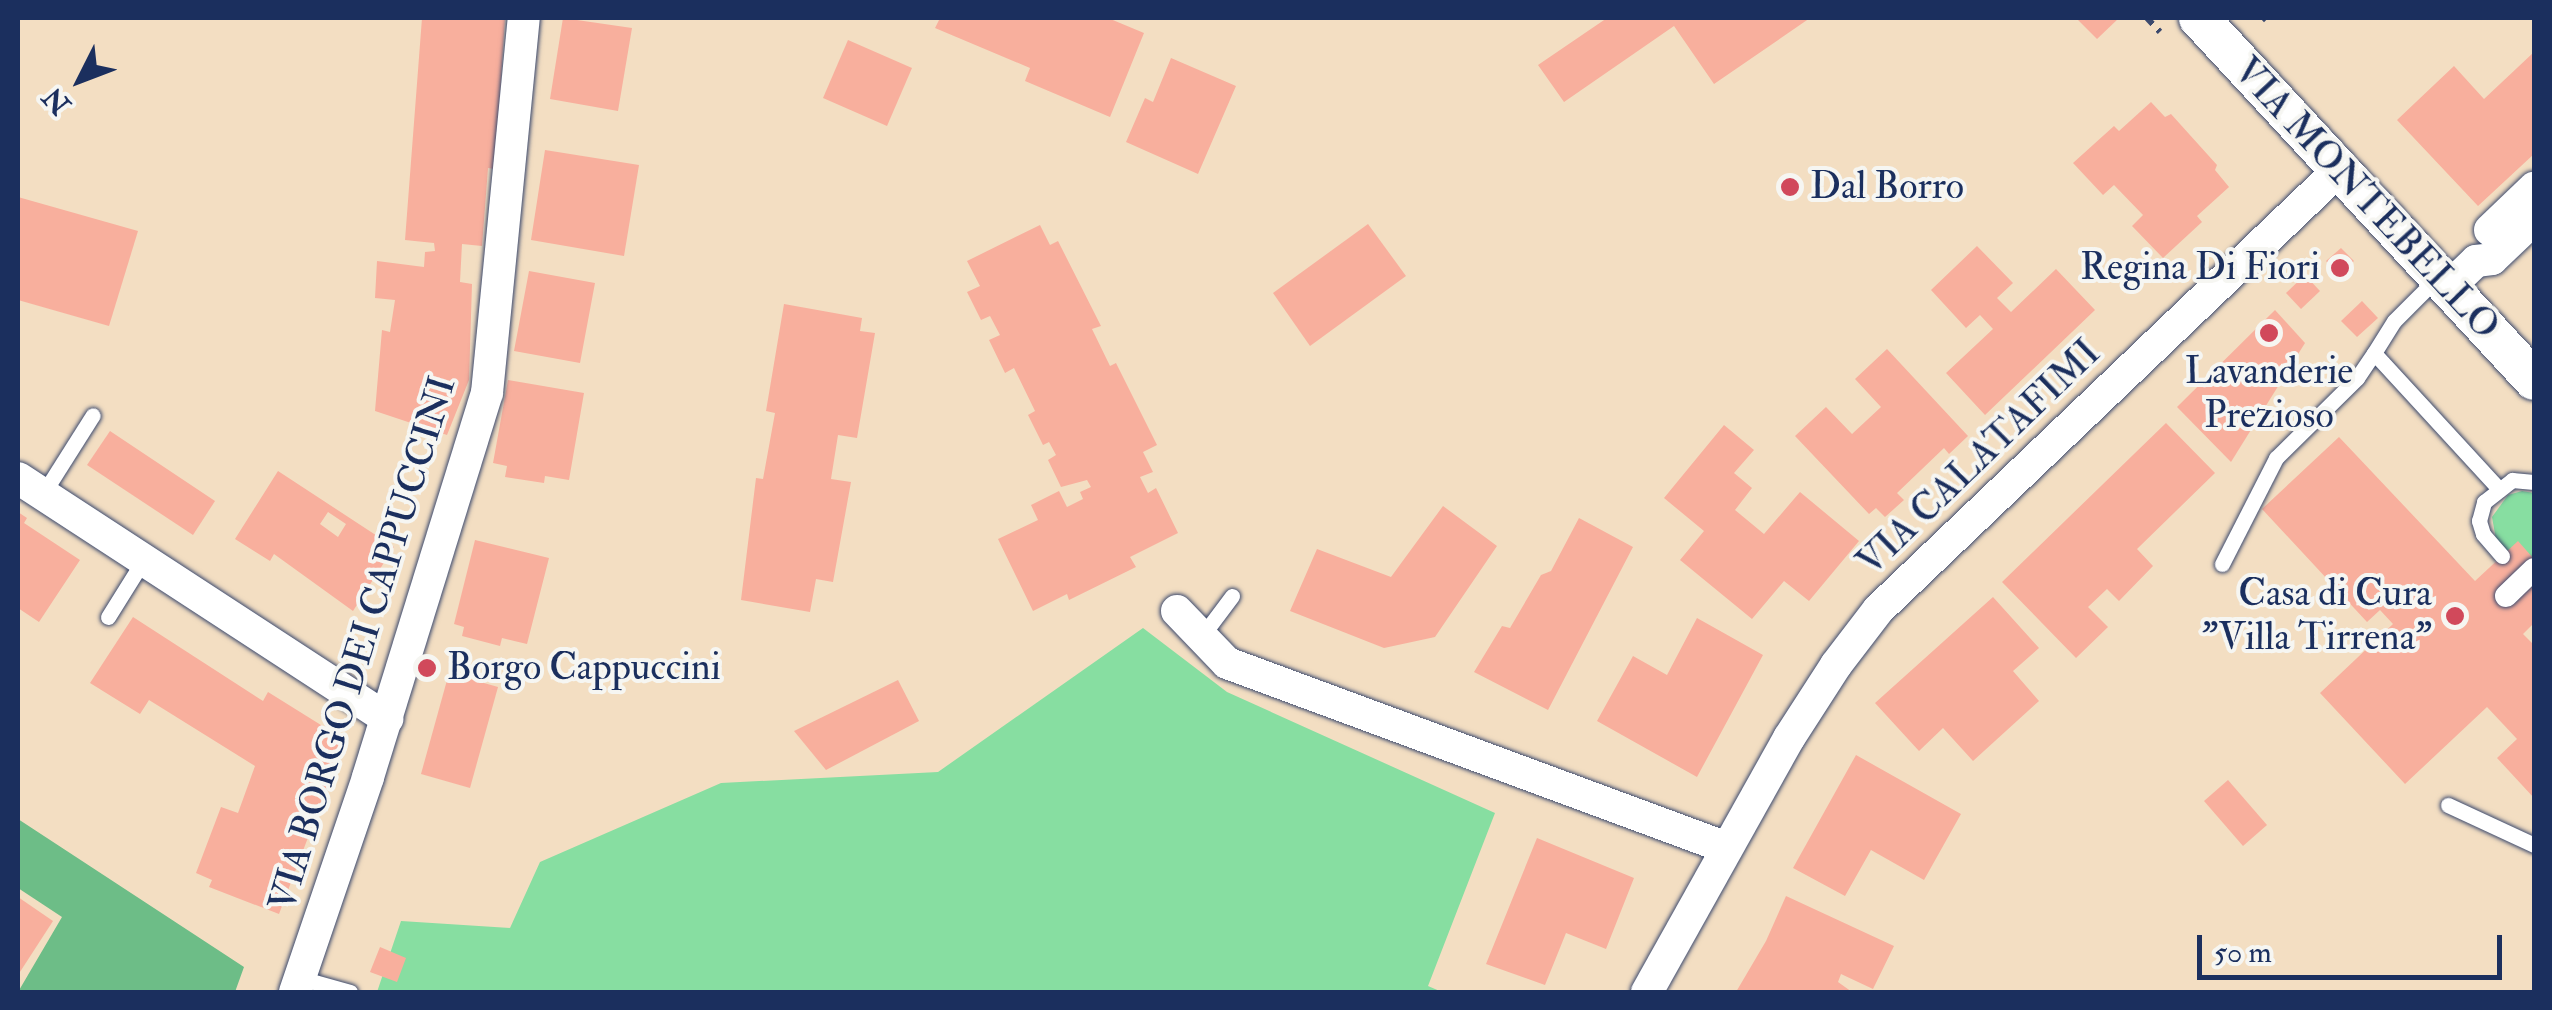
<!DOCTYPE html>
<html>
<head>
<meta charset="utf-8">
<style>
	body { margin:0 }
	#map { position:relative; width:2552px; height:1010px; overflow:hidden; background:#f3dec2; font-family:"IM FELL Double Pica",serif }
	div>[style] { position:absolute }
	[style*='--x'] { left:calc(var(--x)*1px); top:calc(var(--y)*1px); width:calc(var(--w)*1px); rotate:calc(var(--a)*1deg) }
	.green>* { inset:0; background:#87dea1 }
	.forest>* { inset:0; background:#6dbd87 }
	.building>* { inset:0; background:#f8af9d }
	.path>* { height:6px; margin-top:-3px; transform-origin:0; background:repeating-linear-gradient(90deg,#3b496d 0 8px,transparent 0 16px) }
	.roads { filter:drop-shadow(0 0 2px #3b496d) drop-shadow(0 0 2px #3b496d) }
	.service>* { height:15px; margin:-7.5px; padding:0 7.5px; transform-origin:7.5px; border-radius:7.5px; background:#fff }
	.pedestrian>* { height:22px; margin:-11px; padding:0 11px; transform-origin:11px; border-radius:11px; background:#fff }
	.minor>* { height:32px; margin:-16px; padding:0 16px; transform-origin:16px; border-radius:16px; background:#fff }
	.tertiary>* { height:40px; margin:-20px; padding:0 20px; transform-origin:20px; border-radius:20px; background:#fff }
	.dots>* { width:28px; height:28px; translate:-50% -50%; box-sizing:border-box; border:5px solid #f6f6f2; border-radius:50% }
	span { translate:-50% -50%; white-space:nowrap; text-align:center; line-height:1.15; -webkit-text-stroke:8px #f6f6f2; paint-order:stroke }
	.poi-label { font-size:38px; color:#1b2f5e }
	.left { translate:0 -50%; text-align:left }
	.right { translate:-100% -50%; text-align:right }
	.street-label { font-size:38px; color:#1b2f5e }
	.frame { position:absolute; inset:0; border:20px solid #1b2f5e; pointer-events:none }
	.north { position:absolute; left:30px; top:30px; width:100px; height:100px; -webkit-text-stroke:8px #f6f6f2; paint-order:stroke; rotate:228deg; font-size:28px; font-weight:700; line-height:40px; text-align:center; color:#1b2f5e }
	.north::after { content:''; display:block; margin:auto; width:35px; height:45px; background:#1b2f5e; clip-path:polygon(50% 0,100% 100%,50% 72%,0 100%) }
	.scale { position:absolute; left:2197px; top:935px; width:305px; height:45px; box-sizing:border-box; border:5px solid #1b2f5e; border-top:0; padding-left:12px; font-size:30px; line-height:35px; white-space:nowrap; color:#1b2f5e; -webkit-text-stroke:8px #f6f6f2; paint-order:stroke }
</style>
</head>
<body>
<div id="map">
	<div class="green">
		<div style="clip-path:polygon(2522px 491px,2534px 493px,2534px 557px,2521px 559px,2497px 545px,2492px 517px,2508px 495px)"></div>
		<div style="clip-path:polygon(1143px 628px,1227px 692px,1495px 813px,1428px 986px,1442px 992px,377px 992px,401px 921px,510px 928px,540px 862px,721px 783px,938px 772px)"></div>
	</div>
	<div class="forest">
		<div style="clip-path:polygon(18px 819px,244px 967px,235px 992px,18px 992px,62px 917px,18px 888px)"></div>
	</div>
	<div class="building">
		<div style="clip-path:polygon(422px 18px,505px 18px,495px 169px,488px 168px,482px 246px,462px 244px,460px 282px,472px 284px,469px 380px,447px 435px,375px 411px,382px 330px,390px 332px,395px 300px,375px 298px,377px 261px,424px 267px,425px 252px,435px 251px,434px 243px,405px 240px)"></div>
		<div style="clip-path:polygon(563px 18px,632px 28px,618px 111px,550px 99px)"></div>
		<div style="clip-path:polygon(940px 18px,1108px 18px,1144px 33px,1110px 117px,1025px 81px,1030px 68px,935px 28px)"></div>
		<div style="clip-path:polygon(1607px 18px,1810px 18px,1714px 84px,1674px 26px,1564px 102px,1538px 65px)"></div>
		<div style="clip-path:polygon(2076px 18px,2119px 18px,2097px 39px)"></div>
		<div style="clip-path:polygon(848px 40px,912px 68px,887px 126px,823px 98px)"></div>
		<div style="clip-path:polygon(2534px 52px,2534px 154px,2478px 206px,2397px 120px,2454px 66px,2484px 99px)"></div>
		<div style="clip-path:polygon(1171px 58px,1236px 86px,1198px 174px,1126px 142px,1145px 98px,1153px 102px)"></div>
		<div style="clip-path:polygon(2151px 102px,2165px 117px,2171px 114px,2217px 165px,2215px 170px,2229px 187px,2197px 216px,2202px 222px,2163px 258px,2132px 226px,2143px 215px,2114px 185px,2103px 195px,2073px 163px,2114px 126px,2119px 131px)"></div>
		<div style="clip-path:polygon(545px 150px,639px 165px,624px 256px,531px 240px)"></div>
		<div style="clip-path:polygon(18px 197px,138px 231px,109px 326px,18px 300px)"></div>
		<div style="clip-path:polygon(1368px 224px,1406px 276px,1310px 346px,1273px 293px)"></div>
		<div style="clip-path:polygon(1040px 225px,1050px 245px,1058px 241px,1101px 326px,1092px 329px,1110px 366px,1116px 363px,1157px 445px,1143px 452px,1153px 472px,1140px 477px,1148px 493px,1156px 488px,1178px 533px,1130px 557px,1136px 567px,1069px 600px,1067px 594px,1033px 611px,998px 539px,1038px 520px,1031px 505px,1059px 491px,1067px 507px,1083px 499px,1080px 492px,1091px 487px,1087px 480px,1061px 487px,1048px 460px,1056px 455px,1049px 442px,1043px 445px,1028px 415px,1035px 411px,1014px 368px,1005px 373px,989px 340px,1000px 335px,990px 316px,981px 320px,967px 292px,980px 286px,967px 261px)"></div>
		<div style="clip-path:polygon(1977px 246px,2013px 283px,1997px 298px,2011px 312px,2056px 269px,2095px 310px,1985px 415px,1946px 373px,1993px 329px,1980px 315px,1966px 328px,1931px 290px)"></div>
		<div style="clip-path:polygon(2341px 248px,2354px 261px,2339px 275px,2326px 261px)"></div>
		<div style="clip-path:polygon(529px 271px,595px 283px,580px 363px,514px 351px)"></div>
		<div style="clip-path:polygon(2305px 275px,2320px 291px,2301px 309px,2286px 293px)"></div>
		<div style="clip-path:polygon(2362px 301px,2378px 318px,2357px 337px,2341px 321px)"></div>
		<div style="clip-path:polygon(784px 304px,862px 318px,860px 331px,875px 333px,857px 438px,838px 435px,831px 479px,851px 482px,833px 582px,816px 579px,810px 612px,741px 600px,756px 478px,763px 479px,775px 413px,766px 411px)"></div>
		<div style="clip-path:polygon(2275px 310px,2305px 343px,2231px 462px,2177px 407px)"></div>
		<div style="clip-path:polygon(1887px 349px,1968px 436px,1949px 454px,1944px 448px,1897px 493px,1904px 500px,1885px 517px,1876px 508px,1869px 514px,1795px 436px,1826px 407px,1852px 434px,1881px 407px,1855px 379px)"></div>
		<div style="clip-path:polygon(508px 380px,584px 393px,569px 480px,545px 476px,544px 483px,505px 477px,507px 466px,493px 463px)"></div>
		<div style="clip-path:polygon(2166px 423px,2215px 473px,2137px 549px,2153px 566px,2119px 601px,2107px 589px,2088px 607px,2108px 627px,2076px 658px,2002px 582px)"></div>
		<div style="clip-path:polygon(1724px 425px,1754px 450px,1734px 473px,1752px 488px,1735px 510px,1764px 534px,1800px 492px,1859px 541px,1809px 601px,1784px 581px,1752px 619px,1680px 560px,1704px 531px,1664px 498px)"></div>
		<div style="clip-path:polygon(110px 431px,215px 501px,193px 535px,87px 465px)"></div>
		<div style="clip-path:polygon(2339px 437px,2475px 581px,2518px 541px,2534px 559px,2534px 623px,2523px 634px,2534px 645px,2534px 798px,2497px 758px,2517px 739px,2487px 707px,2405px 784px,2320px 693px,2393px 624px,2380px 610px,2367px 622px,2262px 509px)"></div>
		<div style="clip-path:polygon(evenodd,278px 471px,394px 547px,353px 611px,274px 554px,270px 561px,235px 539px,278px 471px,328px 512px,346px 524px,338px 537px,320px 524px,328px 512px)"></div>
		<div style="clip-path:polygon(1443px 506px,1497px 546px,1435px 637px,1384px 648px,1290px 611px,1317px 549px,1391px 577px)"></div>
		<div style="clip-path:polygon(18px 512px,27px 518px,24px 523px,80px 560px,39px 622px,18px 608px)"></div>
		<div style="clip-path:polygon(1579px 518px,1633px 547px,1548px 710px,1474px 672px,1502px 626px,1510px 628px,1541px 575px,1551px 571px)"></div>
		<div style="clip-path:polygon(475px 540px,549px 558px,527px 644px,502px 638px,500px 646px,462px 636px,464px 627px,454px 624px)"></div>
		<div style="clip-path:polygon(1993px 597px,2039px 648px,2013px 671px,2039px 701px,1973px 761px,1943px 728px,1919px 751px,1875px 703px)"></div>
		<div style="clip-path:polygon(133px 617px,263px 701px,268px 692px,345px 740px,279px 914px,209px 887px,212px 880px,196px 873px,221px 807px,238px 813px,255px 766px,149px 700px,140px 714px,90px 683px)"></div>
		<div style="clip-path:polygon(1697px 618px,1763px 655px,1697px 777px,1597px 721px,1633px 656px,1667px 675px)"></div>
		<div style="clip-path:polygon(449px 673px,498px 687px,470px 788px,421px 774px)"></div>
		<div style="clip-path:polygon(898px 680px,919px 721px,826px 770px,794px 731px)"></div>
		<div style="clip-path:polygon(1856px 755px,1961px 814px,1924px 880px,1871px 850px,1845px 896px,1793px 868px)"></div>
		<div style="clip-path:polygon(2228px 780px,2267px 825px,2243px 846px,2204px 801px)"></div>
		<div style="clip-path:polygon(1537px 838px,1634px 878px,1606px 949px,1566px 933px,1545px 985px,1486px 964px)"></div>
		<div style="clip-path:polygon(1786px 896px,1894px 946px,1873px 989px,1841px 974px,1838px 982px,1852px 992px,1736px 992px,1766px 941px)"></div>
		<div style="clip-path:polygon(18px 897px,53px 921px,18px 975px)"></div>
		<div style="clip-path:polygon(380px 947px,406px 958px,397px 982px,370px 972px)"></div>
	</div>
	<div class="path">
		<div style="--x:2147;--y:18;--w:19;--a:47"></div>
		<div style="--x:2264;--y:18;--w:3;--a:45"></div>
	</div>
	<div class="roads">
		<div class="service">
			<div style="--x:2438;--y:277;--w:62;--a:135"></div>
			<div style="--x:2394;--y:321;--w:38;--a:122"></div>
			<div style="--x:2374;--y:353;--w:183;--a:47.4"></div>
			<div style="--x:43;--y:494;--w:93;--a:-57.7"></div>
			<div style="--x:2502;--y:556;--w:29;--a:-131"></div>
			<div style="--x:2483;--y:534;--w:14;--a:-107"></div>
			<div style="--x:2479;--y:521;--w:20;--a:-75"></div>
			<div style="--x:2484;--y:502;--w:36;--a:-38"></div>
			<div style="--x:2512;--y:480;--w:22;--a:5"></div>
			<div style="--x:2222;--y:564;--w:119;--a:-63"></div>
			<div style="--x:2276;--y:458;--w:114;--a:-44.6"></div>
			<div style="--x:2357;--y:378;--w:30;--a:-56"></div>
			<div style="--x:108;--y:617;--w:66;--a:-58"></div>
			<div style="--x:1202;--y:636;--w:50;--a:-53.1"></div>
			<div style="--x:2448;--y:805;--w:95;--a:24.9"></div>
			<div style="--x:300;--y:978;--w:52;--a:15.6"></div>
		</div>
		<div class="pedestrian">
			<div style="--x:2506;--y:596;--w:39;--a:-44"></div>
		</div>
		<div class="minor">
			<div style="--x:2490;--y:230;--w:61;--a:-43.7"></div>
			<div style="--x:2448;--y:288;--w:39;--a:-44"></div>
			<div style="--x:2476;--y:261;--w:16;--a:-7"></div>
			<div style="--x:2492;--y:259;--w:58;--a:-43.6"></div>
			<div style="--x:18;--y:478;--w:441;--a:33.1"></div>
			<div style="--x:1177;--y:611;--w:72;--a:46.1"></div>
			<div style="--x:1227;--y:663;--w:533;--a:20.3"></div>
			<div style="--x:295;--y:992;--w:227;--a:-71.2"></div>
			<div style="--x:368;--y:777;--w:402;--a:-72.8"></div>
			<div style="--x:487;--y:393;--w:377;--a:-84.4"></div>
			<div style="--x:1647;--y:992;--w:291;--a:-60.8"></div>
			<div style="--x:1789;--y:738;--w:87;--a:-57.2"></div>
			<div style="--x:1836;--y:665;--w:69;--a:-52.6"></div>
			<div style="--x:1878;--y:610;--w:639;--a:-43.67"></div>
		</div>
		<div class="tertiary">
			<div style="--x:2199;--y:18;--w:493;--a:47.2"></div>
		</div>
	</div>
	<div class="dots">
		<div style="left:1790px;top:187px;background:#d1495b"></div>
		<div style="left:2340px;top:268px;background:#d1495b"></div>
		<div style="left:2269px;top:333px;background:#d1495b"></div>
		<div style="left:2455px;top:616px;background:#d1495b"></div>
		<div style="left:427px;top:668px;background:#d1495b"></div>
	</div>
	<div class="poi-label">
		<span class="left" style="left:1810px;top:187px">Dal Borro</span>
		<span class="right" style="left:2320px;top:268px">Regina Di Fiori</span>
		<span style="left:2269px;top:394px">Lavanderie<br>Prezioso</span>
		<span class="right" style="left:2432px;top:616px">Casa di Cura<br>"Villa Tirrena"</span>
		<span class="left" style="left:447px;top:668px">Borgo Cappuccini</span>
	</div>
	<div class="street-label">
		<span style="left:2366px;top:199px;rotate:47deg">VIA MONTEBELLO</span>
		<span style="left:1979px;top:458px;rotate:-44deg">VIA CALATAFIMI</span>
		<span style="left:363px;top:644px;rotate:-73deg">VIA BORGO DEI CAPPUCCINI</span>
	</div>
	<div class="frame"></div>
	<div class="north">N</div>
	<div class="scale">50 m</div>
</div>
</body>
</html>
